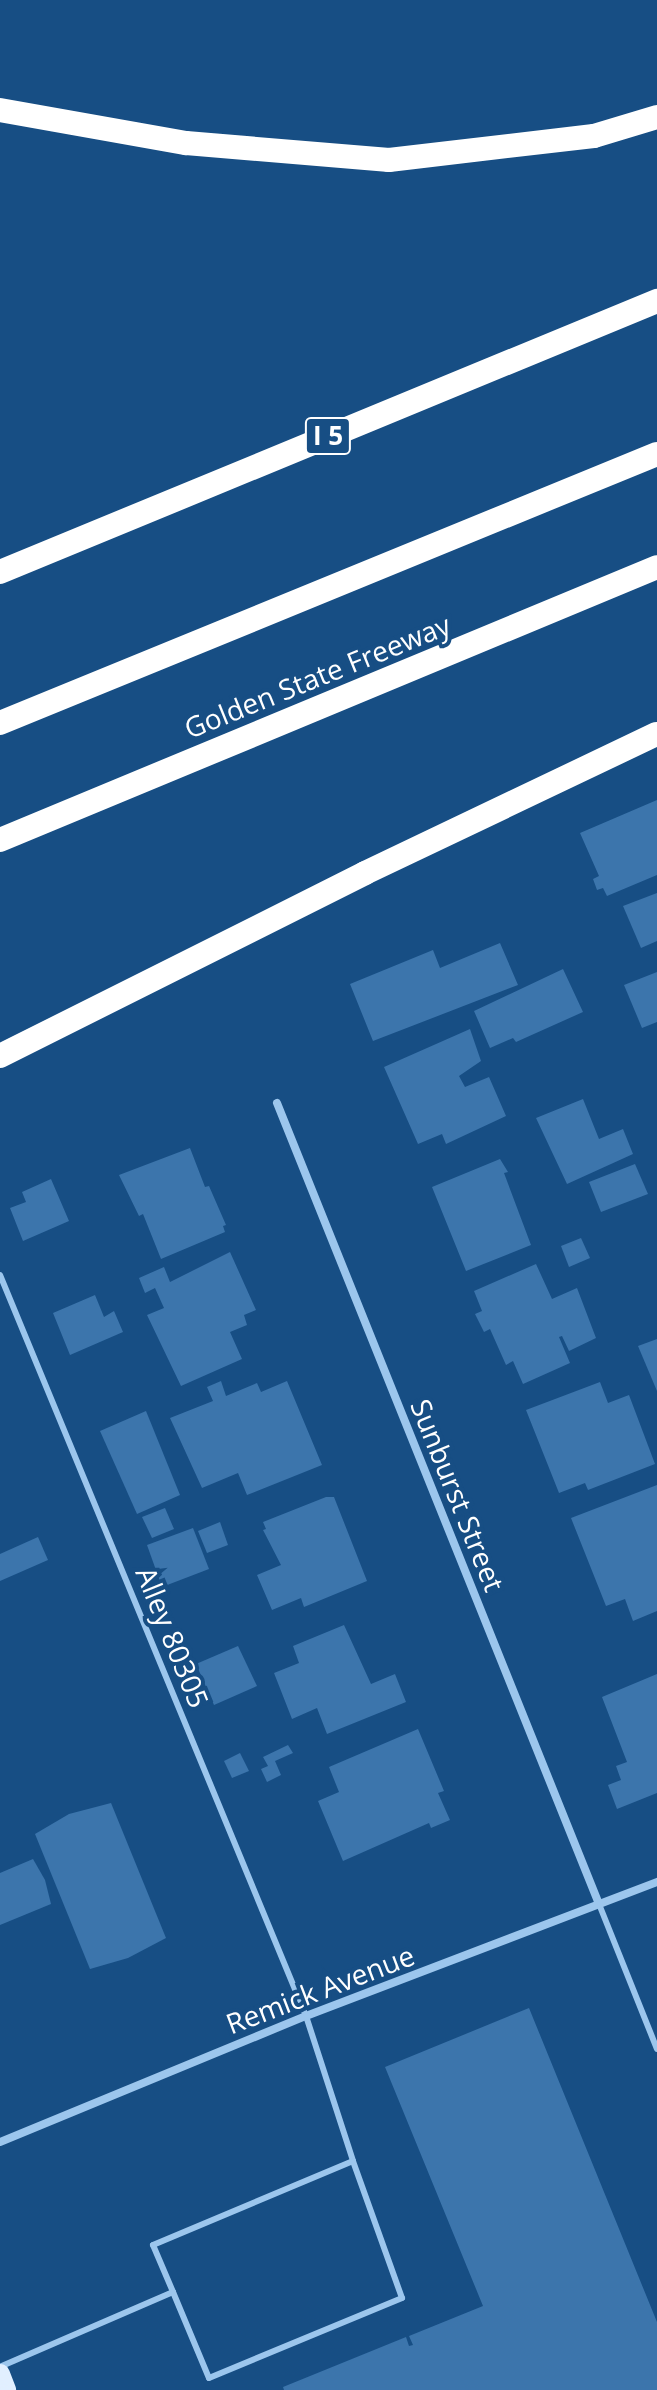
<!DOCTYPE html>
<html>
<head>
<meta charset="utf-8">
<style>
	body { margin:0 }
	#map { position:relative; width:657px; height:2390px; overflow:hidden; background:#174e84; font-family:"Open Sans",sans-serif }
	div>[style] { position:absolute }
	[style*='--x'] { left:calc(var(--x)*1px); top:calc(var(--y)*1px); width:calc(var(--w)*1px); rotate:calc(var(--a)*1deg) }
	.building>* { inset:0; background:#3c75ac }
	.lane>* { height:6px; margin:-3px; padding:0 3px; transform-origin:3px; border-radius:3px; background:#9cc6ed }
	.street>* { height:8px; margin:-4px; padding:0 4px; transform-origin:4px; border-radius:4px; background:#9cc6ed }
	.primary>* { height:20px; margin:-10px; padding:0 10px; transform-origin:10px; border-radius:10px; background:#e1efff }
	.highway>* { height:24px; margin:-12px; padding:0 12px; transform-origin:12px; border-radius:12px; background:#fff }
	span { translate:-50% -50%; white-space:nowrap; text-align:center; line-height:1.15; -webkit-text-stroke:8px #174e84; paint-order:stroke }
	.shield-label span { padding:2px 6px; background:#174e84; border:2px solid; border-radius:6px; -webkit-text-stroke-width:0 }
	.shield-label { font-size:26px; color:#fff; font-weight:700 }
	.street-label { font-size:28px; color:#fff }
</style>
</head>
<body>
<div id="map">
	<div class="building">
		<div style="clip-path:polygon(657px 800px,657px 875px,607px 896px,603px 888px,597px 890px,593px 879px,599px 876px,580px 833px)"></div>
		<div style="clip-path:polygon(657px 893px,657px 941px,641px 948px,623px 906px)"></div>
		<div style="clip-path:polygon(500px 943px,518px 985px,373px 1041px,350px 984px,433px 950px,440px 968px)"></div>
		<div style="clip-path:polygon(563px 969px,583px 1012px,516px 1042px,513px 1038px,490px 1048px,474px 1011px)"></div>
		<div style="clip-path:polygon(657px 972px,657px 1022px,642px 1028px,624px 985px)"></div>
		<div style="clip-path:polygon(470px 1029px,481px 1061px,459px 1076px,465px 1087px,489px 1077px,506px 1116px,446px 1144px,442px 1134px,418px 1144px,384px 1067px)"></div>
		<div style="clip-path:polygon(583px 1099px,599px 1139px,623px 1129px,633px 1154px,567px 1184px,536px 1118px)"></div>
		<div style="clip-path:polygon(190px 1148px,205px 1187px,209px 1186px,226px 1225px,223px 1226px,225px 1232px,161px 1259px,143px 1214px,139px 1216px,119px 1175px)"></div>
		<div style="clip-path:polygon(500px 1159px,508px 1172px,504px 1173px,531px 1245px,466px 1271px,432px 1187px)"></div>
		<div style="clip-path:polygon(635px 1164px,648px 1194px,601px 1212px,589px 1182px)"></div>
		<div style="clip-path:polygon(51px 1179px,69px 1221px,23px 1241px,10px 1208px,26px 1202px,22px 1192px)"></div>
		<div style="clip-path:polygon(581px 1238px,590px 1258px,569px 1267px,561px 1246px)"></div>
		<div style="clip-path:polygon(230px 1252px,256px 1310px,244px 1315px,247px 1325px,230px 1332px,242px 1359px,181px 1386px,147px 1315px,164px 1308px,155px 1288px,145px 1293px,139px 1278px,164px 1267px,170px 1282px)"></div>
		<div style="clip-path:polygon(536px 1264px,552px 1299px,577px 1288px,596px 1338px,569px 1351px,562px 1336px,559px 1337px,570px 1363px,523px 1384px,513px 1361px,506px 1365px,490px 1329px,484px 1332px,475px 1314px,482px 1311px,474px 1291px)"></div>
		<div style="clip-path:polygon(95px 1295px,104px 1317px,114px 1311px,123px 1332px,70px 1355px,53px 1313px)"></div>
		<div style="clip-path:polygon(657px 1339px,657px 1391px,638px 1346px)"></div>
		<div style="clip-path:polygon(221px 1381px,226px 1396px,257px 1383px,261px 1392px,287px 1381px,322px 1465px,247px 1495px,238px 1473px,202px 1488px,170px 1418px,213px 1401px,207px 1387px)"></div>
		<div style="clip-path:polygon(600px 1382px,608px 1403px,629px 1395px,655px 1464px,588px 1490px,585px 1483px,559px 1493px,526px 1410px)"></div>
		<div style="clip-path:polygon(146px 1411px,180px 1495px,137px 1514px,100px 1431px)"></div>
		<div style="clip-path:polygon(657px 1485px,657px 1611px,633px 1621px,625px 1599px,606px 1606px,571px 1518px)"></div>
		<div style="clip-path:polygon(326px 1497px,334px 1497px,367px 1581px,304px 1607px,301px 1598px,272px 1610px,257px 1575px,281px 1565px,263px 1530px,266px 1529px,263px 1522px)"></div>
		<div style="clip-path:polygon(165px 1508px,174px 1529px,152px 1538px,142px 1517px)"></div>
		<div style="clip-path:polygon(220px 1522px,228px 1545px,207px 1553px,198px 1531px)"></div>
		<div style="clip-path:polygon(193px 1528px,209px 1569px,162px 1587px,147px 1545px)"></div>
		<div style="clip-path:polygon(38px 1537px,48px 1560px,0 1581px,0 1554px)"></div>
		<div style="clip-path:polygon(344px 1625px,371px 1684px,395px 1674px,406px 1702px,327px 1734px,317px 1708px,292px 1719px,274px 1673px,299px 1663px,293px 1646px)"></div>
		<div style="clip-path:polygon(238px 1646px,257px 1686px,214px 1705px,196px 1664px)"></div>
		<div style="clip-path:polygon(657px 1674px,657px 1793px,617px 1809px,608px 1785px,621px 1780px,616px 1766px,627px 1762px,602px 1697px)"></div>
		<div style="clip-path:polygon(418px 1729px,444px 1791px,438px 1793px,450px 1820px,431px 1828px,429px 1823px,343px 1861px,318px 1801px,339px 1792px,329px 1767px)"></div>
		<div style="clip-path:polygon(288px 1745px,293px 1753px,275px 1761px,281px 1775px,267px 1782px,261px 1769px,268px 1766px,263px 1757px)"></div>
		<div style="clip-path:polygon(240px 1753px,249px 1771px,232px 1778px,224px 1761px)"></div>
		<div style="clip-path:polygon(111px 1803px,166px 1938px,128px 1958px,90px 1969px,35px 1834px,69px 1814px)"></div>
		<div style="clip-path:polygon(33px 1859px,45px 1880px,51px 1904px,0 1925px,0 1873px)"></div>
		<div style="clip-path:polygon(529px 2008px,657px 2322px,657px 2390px,284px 2390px,283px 2387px,406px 2337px,409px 2346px,413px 2345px,409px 2336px,483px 2306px,385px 2067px)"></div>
	</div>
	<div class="lane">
		<div style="--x:0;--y:1275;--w:802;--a:67.56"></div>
		<div style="--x:306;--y:2016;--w:152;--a:72"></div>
		<div style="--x:353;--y:2161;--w:217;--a:157.2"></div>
		<div style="--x:153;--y:2245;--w:51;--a:66.9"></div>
		<div style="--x:173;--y:2292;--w:189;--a:156.6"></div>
		<div style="--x:599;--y:1904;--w:156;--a:68.2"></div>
		<div style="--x:173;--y:2292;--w:93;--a:67.3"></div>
		<div style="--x:209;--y:2378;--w:209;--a:-22.5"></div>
		<div style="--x:402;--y:2298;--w:145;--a:-109.7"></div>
	</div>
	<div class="street">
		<div style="--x:277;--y:1103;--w:863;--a:68.1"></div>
		<div style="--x:0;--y:2142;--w:331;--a:-22.4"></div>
		<div style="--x:306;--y:2016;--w:376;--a:-20.9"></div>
	</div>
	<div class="primary">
		<div style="--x:0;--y:2374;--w:17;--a:69"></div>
	</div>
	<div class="highway">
		<div style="--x:0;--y:110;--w:189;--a:10.1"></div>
		<div style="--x:186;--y:143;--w:204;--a:4.8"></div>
		<div style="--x:389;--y:160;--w:206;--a:-6.7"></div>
		<div style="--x:594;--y:136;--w:66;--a:-16.8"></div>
		<div style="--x:0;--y:572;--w:711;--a:-22.42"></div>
		<div style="--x:0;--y:723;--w:710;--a:-22.27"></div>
		<div style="--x:0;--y:840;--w:711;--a:-22.56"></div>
		<div style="--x:0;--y:1056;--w:408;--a:-26.6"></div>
		<div style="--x:365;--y:873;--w:323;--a:-25.5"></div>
	</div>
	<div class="shield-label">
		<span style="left:328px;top:436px">I 5</span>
	</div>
	<div class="street-label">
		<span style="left:317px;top:676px;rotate:-22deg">Golden State Freeway</span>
		<span style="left:458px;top:1495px;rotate:68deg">Sunburst Street</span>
		<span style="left:173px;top:1637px;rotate:68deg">Alley 80305</span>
		<span style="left:320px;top:1989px;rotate:-21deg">Remick Avenue</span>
	</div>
</div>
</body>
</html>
